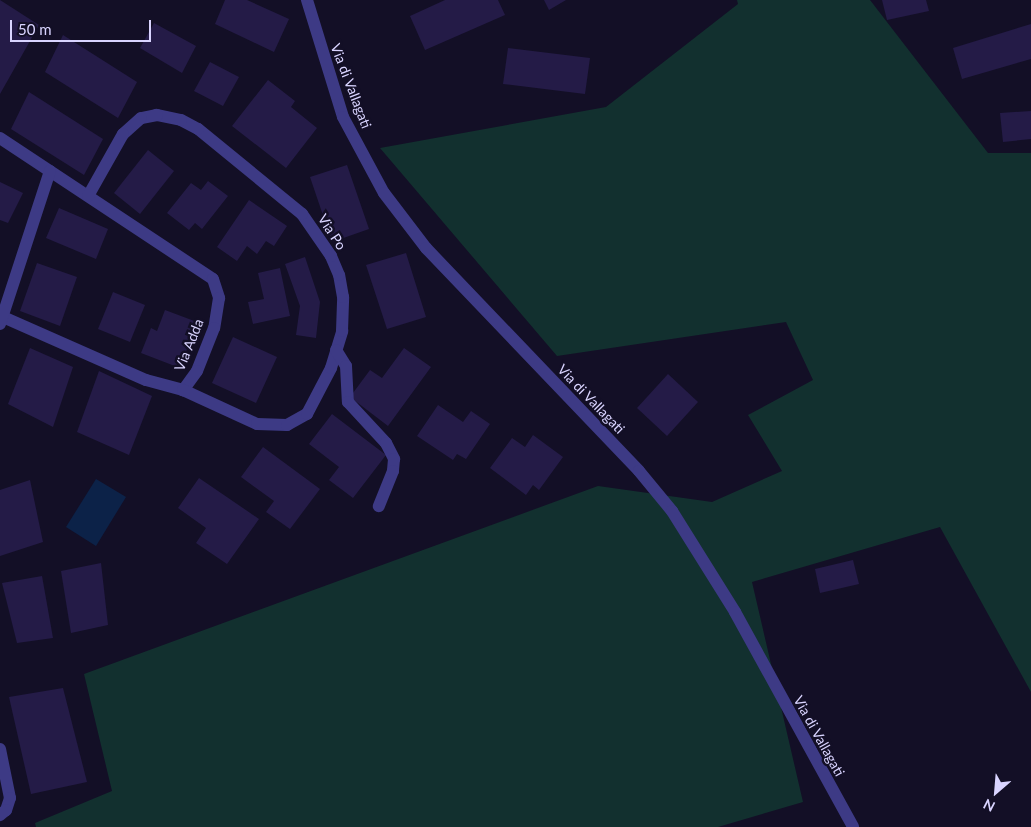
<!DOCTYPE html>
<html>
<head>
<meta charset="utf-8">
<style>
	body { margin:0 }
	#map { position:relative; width:1031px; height:827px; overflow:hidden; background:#130f26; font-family:Lato,sans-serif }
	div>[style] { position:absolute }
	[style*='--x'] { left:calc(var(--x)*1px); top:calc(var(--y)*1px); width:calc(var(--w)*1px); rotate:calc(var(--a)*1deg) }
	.green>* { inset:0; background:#12302f }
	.water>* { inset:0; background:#0c2248 }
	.building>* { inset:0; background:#241b47 }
	.minor>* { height:12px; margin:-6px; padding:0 6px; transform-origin:6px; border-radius:6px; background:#3d3a85 }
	span { translate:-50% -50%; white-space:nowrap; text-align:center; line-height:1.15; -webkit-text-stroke:5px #130f26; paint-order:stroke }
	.street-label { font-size:14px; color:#d9d4ff }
	.north { position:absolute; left:971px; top:767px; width:50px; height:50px; -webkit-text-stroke:4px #130f26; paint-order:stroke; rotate:207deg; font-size:14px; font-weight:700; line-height:20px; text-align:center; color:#d9d4ff }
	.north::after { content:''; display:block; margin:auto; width:18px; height:22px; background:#d9d4ff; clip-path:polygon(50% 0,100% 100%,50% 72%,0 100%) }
	.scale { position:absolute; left:10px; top:20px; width:141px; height:22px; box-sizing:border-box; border:2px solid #d9d4ff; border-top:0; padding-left:6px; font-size:15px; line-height:18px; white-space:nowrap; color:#d9d4ff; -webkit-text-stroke:4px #130f26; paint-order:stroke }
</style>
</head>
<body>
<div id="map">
	<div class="green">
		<div style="clip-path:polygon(737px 0,870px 0,988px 153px,1031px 153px,1031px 692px,940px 527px,752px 582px,803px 802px,718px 827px,36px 827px,35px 823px,112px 791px,84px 674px,598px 486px,712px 502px,782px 471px,748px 415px,813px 380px,786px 322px,557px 356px,380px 148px,606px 107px,738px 4px)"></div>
	</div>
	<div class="water">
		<div style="clip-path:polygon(96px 479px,126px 497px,96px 546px,66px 527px)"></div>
	</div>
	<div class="building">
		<div style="clip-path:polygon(0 0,39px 25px,0 94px)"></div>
		<div style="clip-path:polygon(225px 0,247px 0,289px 19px,274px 52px,215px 24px)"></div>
		<div style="clip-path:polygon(445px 0,498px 0,505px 15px,425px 50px,410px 16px)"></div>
		<div style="clip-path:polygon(544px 0,566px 0,549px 10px)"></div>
		<div style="clip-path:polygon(882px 0,926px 0,929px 11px,887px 20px)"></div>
		<div style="clip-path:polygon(154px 23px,196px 46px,182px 73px,140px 48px)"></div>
		<div style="clip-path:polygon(1031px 24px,1031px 59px,962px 79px,953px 48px)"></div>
		<div style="clip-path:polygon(63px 35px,137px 82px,118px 118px,45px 72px)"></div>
		<div style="clip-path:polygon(508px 48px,590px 58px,585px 94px,503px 84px)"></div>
		<div style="clip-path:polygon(210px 62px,239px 77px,223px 106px,194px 91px)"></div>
		<div style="clip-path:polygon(268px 80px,295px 101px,291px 107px,317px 128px,286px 168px,232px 126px)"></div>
		<div style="clip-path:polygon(29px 92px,103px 139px,84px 175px,11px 129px)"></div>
		<div style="clip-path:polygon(1031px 111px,1031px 139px,1003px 142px,1000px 113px)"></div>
		<div style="clip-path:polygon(148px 150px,174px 171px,140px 214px,114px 193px)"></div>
		<div style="clip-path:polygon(347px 165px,369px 229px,332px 242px,310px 177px)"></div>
		<div style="clip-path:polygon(208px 181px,228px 196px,202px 229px,195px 223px,189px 230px,167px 213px,191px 183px,201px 190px)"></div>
		<div style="clip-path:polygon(0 182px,23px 193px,8px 223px,0 220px)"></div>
		<div style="clip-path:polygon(249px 200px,287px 226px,274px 246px,266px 241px,257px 254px,247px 246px,237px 261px,217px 247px)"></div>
		<div style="clip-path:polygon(59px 208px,108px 229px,96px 259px,46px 238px)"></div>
		<div style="clip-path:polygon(406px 253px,426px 317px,387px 329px,366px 265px)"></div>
		<div style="clip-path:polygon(305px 257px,320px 302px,316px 338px,296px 335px,300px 306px,285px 264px)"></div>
		<div style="clip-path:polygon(37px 263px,77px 277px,60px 326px,20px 311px)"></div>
		<div style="clip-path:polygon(280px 268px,290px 316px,253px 324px,248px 302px,264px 299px,258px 273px)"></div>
		<div style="clip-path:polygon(113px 292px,145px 305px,130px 342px,98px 329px)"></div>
		<div style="clip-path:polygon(165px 310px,197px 322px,180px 368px,141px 353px,151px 328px,157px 331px)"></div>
		<div style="clip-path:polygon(233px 337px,277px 357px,256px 403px,212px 383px)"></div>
		<div style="clip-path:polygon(30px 348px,73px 367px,53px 427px,8px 404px)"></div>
		<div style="clip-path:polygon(404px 348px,431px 367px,388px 426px,350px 397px,370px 370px,382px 378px)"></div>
		<div style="clip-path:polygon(99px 371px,152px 396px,129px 455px,77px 432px)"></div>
		<div style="clip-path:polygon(668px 374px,698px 402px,667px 436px,637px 408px)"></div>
		<div style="clip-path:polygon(438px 405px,463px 422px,471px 411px,490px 424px,466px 459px,457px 454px,453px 460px,417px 436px)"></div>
		<div style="clip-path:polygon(332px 414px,386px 455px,353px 498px,329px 480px,339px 467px,309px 444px)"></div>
		<div style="clip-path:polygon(533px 435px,563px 457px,539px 490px,533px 485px,526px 495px,490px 468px,512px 438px,525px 447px)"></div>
		<div style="clip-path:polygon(263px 447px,320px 489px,290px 529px,266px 512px,274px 501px,241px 477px)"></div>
		<div style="clip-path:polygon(199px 478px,259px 519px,227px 564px,196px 543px,206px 528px,178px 508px)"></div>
		<div style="clip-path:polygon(30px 480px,43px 542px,0 556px,0 490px)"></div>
		<div style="clip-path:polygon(853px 560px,859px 584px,820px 593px,815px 569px)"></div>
		<div style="clip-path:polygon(101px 563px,108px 625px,71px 633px,61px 571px)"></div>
		<div style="clip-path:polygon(42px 576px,53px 638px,17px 643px,2px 583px)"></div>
		<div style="clip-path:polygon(63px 688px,87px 782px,31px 794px,9px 697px)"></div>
	</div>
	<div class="minor">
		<div style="--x:307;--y:0;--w:122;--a:72.9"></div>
		<div style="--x:343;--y:117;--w:86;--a:61.7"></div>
		<div style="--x:384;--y:193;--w:69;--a:52.6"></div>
		<div style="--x:426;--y:248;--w:308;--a:46.3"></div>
		<div style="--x:639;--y:471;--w:52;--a:50.5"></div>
		<div style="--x:672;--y:511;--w:119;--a:58"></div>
		<div style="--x:735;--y:612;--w:245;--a:61.2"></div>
		<div style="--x:0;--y:138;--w:255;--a:33.5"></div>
		<div style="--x:213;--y:279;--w:20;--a:72"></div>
		<div style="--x:219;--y:298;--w:30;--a:99"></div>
		<div style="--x:214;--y:328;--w:46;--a:111.6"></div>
		<div style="--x:197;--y:371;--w:24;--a:126"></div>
		<div style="--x:3;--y:317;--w:156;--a:23.8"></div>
		<div style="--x:146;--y:380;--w:38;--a:15"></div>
		<div style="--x:183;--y:390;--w:81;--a:24.7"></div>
		<div style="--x:257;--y:424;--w:30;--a:2"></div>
		<div style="--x:287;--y:425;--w:23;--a:-29"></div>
		<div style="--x:307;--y:414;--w:52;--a:-62.4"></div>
		<div style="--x:331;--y:368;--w:39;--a:-73"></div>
		<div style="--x:342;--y:331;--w:34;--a:-88"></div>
		<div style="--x:343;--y:297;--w:22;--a:-100"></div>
		<div style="--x:339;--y:275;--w:21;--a:-113"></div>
		<div style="--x:331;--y:256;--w:51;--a:-124.6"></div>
		<div style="--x:302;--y:214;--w:134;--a:-140.7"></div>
		<div style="--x:198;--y:129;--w:19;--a:-152"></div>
		<div style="--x:181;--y:120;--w:25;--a:-168"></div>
		<div style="--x:157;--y:115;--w:16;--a:169"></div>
		<div style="--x:141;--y:118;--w:24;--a:138"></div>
		<div style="--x:123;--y:134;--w:71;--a:119.4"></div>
		<div style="--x:0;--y:324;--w:161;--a:-71.9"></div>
		<div style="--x:336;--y:350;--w:19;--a:58"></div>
		<div style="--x:346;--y:366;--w:36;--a:87"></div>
		<div style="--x:348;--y:402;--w:56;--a:47.2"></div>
		<div style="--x:386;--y:443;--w:18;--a:63"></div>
		<div style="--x:394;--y:459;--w:12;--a:95"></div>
		<div style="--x:393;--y:471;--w:38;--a:112"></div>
		<div style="--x:0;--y:749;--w:50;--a:78.5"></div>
		<div style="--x:10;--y:798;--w:13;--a:108"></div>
		<div style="--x:6;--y:810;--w:8;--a:140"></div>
	</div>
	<div class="street-label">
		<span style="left:351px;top:86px;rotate:69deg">Via di Vallagati</span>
		<span style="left:332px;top:232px;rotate:57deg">Via Po</span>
		<span style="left:189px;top:345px;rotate:-68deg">Via Adda</span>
		<span style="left:591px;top:399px;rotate:46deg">Via di Vallagati</span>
		<span style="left:819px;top:736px;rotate:61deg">Via di Vallagati</span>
	</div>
	<div class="north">N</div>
	<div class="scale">50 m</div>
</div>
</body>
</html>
